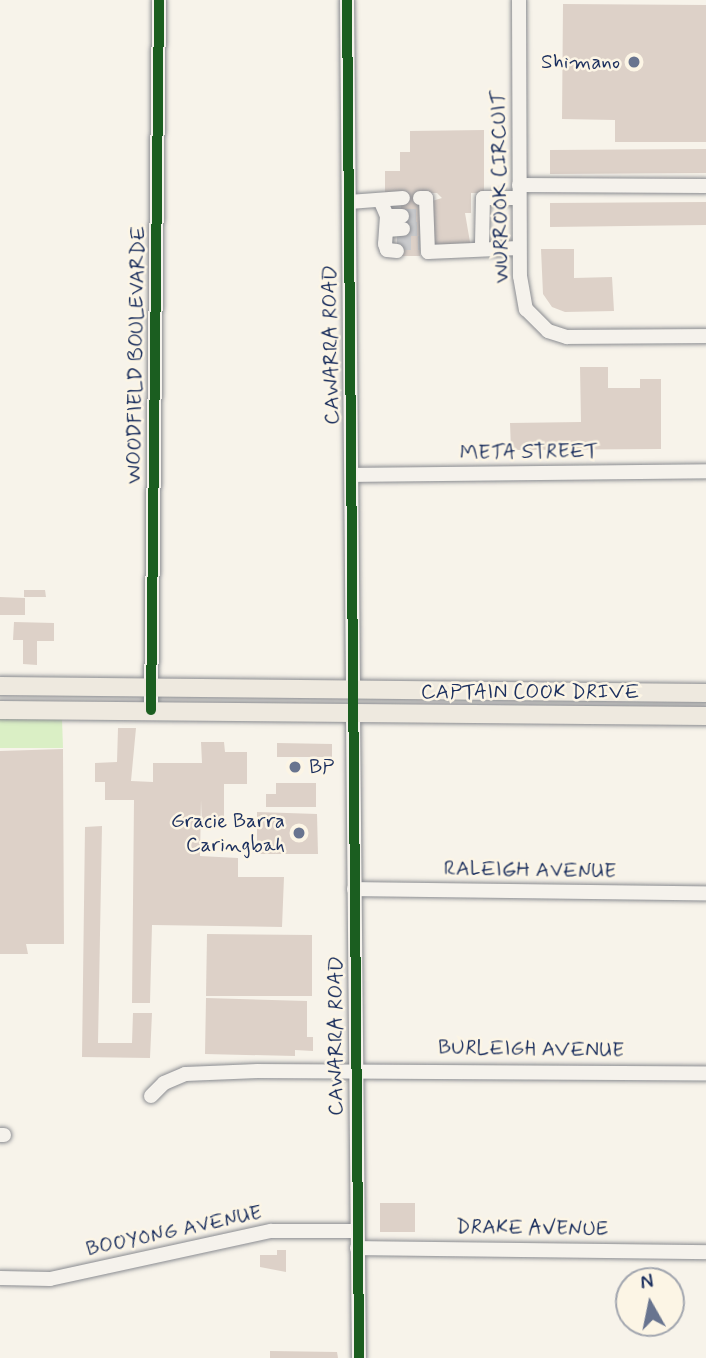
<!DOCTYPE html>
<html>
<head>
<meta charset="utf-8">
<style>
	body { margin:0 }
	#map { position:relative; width:706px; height:1358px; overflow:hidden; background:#f7f3ea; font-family:Mynerve,sans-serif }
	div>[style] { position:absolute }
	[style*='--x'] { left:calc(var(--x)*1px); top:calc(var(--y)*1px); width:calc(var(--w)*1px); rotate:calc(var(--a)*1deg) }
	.green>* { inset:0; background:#daefc5 }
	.building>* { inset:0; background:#ddd1c8 }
	.minor-tunnel>* { height:14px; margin-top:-7px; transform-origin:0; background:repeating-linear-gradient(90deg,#cbccce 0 14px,transparent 0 21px) }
	.roads { filter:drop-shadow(0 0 2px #8a8c91) drop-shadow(0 0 2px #8a8c91) }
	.minor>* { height:14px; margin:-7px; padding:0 7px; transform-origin:7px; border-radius:7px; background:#f5f2ec }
	.major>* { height:18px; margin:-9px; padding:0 9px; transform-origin:9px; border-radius:9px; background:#eee9df }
	.cycleway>* { height:10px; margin:-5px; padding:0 5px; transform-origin:5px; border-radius:5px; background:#1b5e20 }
	.dots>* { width:19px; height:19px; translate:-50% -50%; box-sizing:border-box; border:4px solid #fcf5e5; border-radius:50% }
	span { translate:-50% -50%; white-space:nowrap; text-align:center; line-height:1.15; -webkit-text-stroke:5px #fcf5e5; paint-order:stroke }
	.poi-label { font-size:21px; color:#1b2f5e }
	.right { translate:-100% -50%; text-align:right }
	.left { translate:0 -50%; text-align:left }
	.street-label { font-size:21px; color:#1b2f5e }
	.north { position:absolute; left:615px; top:1267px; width:70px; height:70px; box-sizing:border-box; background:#fcf5e5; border:2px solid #a2a6af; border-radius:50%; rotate:351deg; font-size:19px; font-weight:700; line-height:28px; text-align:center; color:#1b2f5e }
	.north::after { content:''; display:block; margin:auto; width:24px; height:32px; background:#68748f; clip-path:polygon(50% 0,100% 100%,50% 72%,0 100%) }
</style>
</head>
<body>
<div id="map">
	<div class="green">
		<div style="clip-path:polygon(0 719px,62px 719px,63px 748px,0 748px)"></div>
	</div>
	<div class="building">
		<div style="clip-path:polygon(563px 4px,706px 5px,706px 142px,615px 142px,615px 120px,562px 119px)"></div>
		<div style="clip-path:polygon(484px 130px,484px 193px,471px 193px,471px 213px,465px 213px,471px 248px,432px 244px,432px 201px,442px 198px,437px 193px,420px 193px,420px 256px,397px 256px,402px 193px,385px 193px,385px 171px,400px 171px,400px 152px,410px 152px,410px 131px)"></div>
		<div style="clip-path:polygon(706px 149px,706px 173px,550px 174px,550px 150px)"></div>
		<div style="clip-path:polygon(706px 202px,706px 225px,550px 227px,550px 203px)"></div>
		<div style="clip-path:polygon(541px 249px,574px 249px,574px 278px,612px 277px,614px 311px,565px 312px,552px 307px,543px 294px)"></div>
		<div style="clip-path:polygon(580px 367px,608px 367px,608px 388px,640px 388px,640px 379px,661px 379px,661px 449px,511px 450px,510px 423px,581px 422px)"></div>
		<div style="clip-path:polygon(24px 590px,45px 590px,46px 597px,24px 597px)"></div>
		<div style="clip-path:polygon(0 597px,25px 598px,25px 615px,0 615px)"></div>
		<div style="clip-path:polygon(14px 622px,54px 623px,54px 641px,37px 641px,37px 665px,23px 664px,23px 640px,13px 640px)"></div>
		<div style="clip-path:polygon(118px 728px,136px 728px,131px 781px,153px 782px,153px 763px,202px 763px,201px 742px,224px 742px,225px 752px,247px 752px,247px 784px,224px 784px,224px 827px,202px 827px,201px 800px,200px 856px,238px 858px,238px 877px,284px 877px,282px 927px,152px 925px,150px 1003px,132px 1003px,134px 800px,105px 800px,105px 782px,95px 782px,95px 763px,117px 762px)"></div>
		<div style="clip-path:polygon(277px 743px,332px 744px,332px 757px,277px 757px)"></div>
		<div style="clip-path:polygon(63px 749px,64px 944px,26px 944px,28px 954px,0 954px,0 751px)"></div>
		<div style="clip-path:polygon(276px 783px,316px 783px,316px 807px,266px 807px,266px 794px,276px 794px)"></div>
		<div style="clip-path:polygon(257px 812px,317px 814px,318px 854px,257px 854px)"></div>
		<div style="clip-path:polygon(102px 826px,98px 1043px,132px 1043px,133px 1013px,152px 1013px,150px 1058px,82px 1057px,85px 827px)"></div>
		<div style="clip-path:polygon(207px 934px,312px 935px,312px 996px,206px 996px)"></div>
		<div style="clip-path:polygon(206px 998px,307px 1001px,307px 1037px,313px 1037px,313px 1051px,295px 1050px,295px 1056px,205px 1054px)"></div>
		<div style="clip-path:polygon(380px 1203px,415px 1203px,415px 1232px,380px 1232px)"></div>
		<div style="clip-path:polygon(277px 1250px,286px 1250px,286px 1272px,260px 1267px,260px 1255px,277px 1255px)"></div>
		<div style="clip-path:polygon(270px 1351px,337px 1352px,338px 1358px,270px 1358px)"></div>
	</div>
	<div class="minor-tunnel">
		<div style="--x:402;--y:216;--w:18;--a:0"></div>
		<div style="--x:403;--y:229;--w:17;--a:0"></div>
		<div style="--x:397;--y:243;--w:23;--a:0"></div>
	</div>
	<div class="roads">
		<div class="minor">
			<div style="--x:347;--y:0;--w:690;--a:89.5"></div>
			<div style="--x:519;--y:0;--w:276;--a:89.8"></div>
			<div style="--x:520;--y:276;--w:34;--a:80"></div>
			<div style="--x:526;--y:309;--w:31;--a:45"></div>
			<div style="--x:548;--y:331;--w:20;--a:18"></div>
			<div style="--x:567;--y:337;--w:139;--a:-0.4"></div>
			<div style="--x:519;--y:185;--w:187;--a:0.3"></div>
			<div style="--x:420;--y:198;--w:6;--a:0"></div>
			<div style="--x:426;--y:198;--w:54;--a:87.9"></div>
			<div style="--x:428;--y:252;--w:91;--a:-2.5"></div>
			<div style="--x:349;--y:202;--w:54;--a:-4.2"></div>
			<div style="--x:381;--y:202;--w:15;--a:67"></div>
			<div style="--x:387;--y:216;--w:28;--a:94"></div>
			<div style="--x:385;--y:244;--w:6;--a:72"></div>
			<div style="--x:387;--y:250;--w:10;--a:6"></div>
			<div style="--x:387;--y:216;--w:15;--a:0"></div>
			<div style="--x:387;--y:230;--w:16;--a:-4"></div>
			<div style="--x:482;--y:244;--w:46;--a:-88.8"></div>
			<div style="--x:483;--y:198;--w:36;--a:0"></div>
			<div style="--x:352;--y:475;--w:354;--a:-0.6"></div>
			<div style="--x:151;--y:710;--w:710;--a:-89.35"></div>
			<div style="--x:353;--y:714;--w:644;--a:89.47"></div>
			<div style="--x:354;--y:889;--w:352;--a:0.7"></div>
			<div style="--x:151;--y:1096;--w:18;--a:-45"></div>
			<div style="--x:164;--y:1083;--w:23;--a:-23"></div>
			<div style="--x:185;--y:1074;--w:73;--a:-2.4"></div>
			<div style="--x:258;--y:1071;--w:448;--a:0.3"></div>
			<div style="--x:0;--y:1135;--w:4;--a:0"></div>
			<div style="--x:357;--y:1248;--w:349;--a:0.7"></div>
			<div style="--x:0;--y:1278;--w:50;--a:1.1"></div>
			<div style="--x:50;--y:1279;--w:226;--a:-12.3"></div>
			<div style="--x:271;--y:1231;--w:86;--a:0"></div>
		</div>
		<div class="major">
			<div style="--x:0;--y:686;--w:706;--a:0.57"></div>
			<div style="--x:0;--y:710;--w:706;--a:0.49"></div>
		</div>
	</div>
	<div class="cycleway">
		<div style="--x:347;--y:0;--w:1358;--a:89.49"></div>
		<div style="--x:151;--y:710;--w:710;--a:-89.35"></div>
	</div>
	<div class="dots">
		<div style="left:634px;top:62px;background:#68748f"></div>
		<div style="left:295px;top:767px;background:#68748f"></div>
		<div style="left:299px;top:833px;background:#68748f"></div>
	</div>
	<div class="poi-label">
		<span class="right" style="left:620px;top:62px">Shimano</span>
		<span class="left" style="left:309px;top:767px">BP</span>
		<span class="right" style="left:285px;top:833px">Gracie Barra<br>Caringbah</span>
	</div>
	<div class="street-label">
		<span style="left:500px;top:187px;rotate:-91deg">WURROOK CIRCUIT</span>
		<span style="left:331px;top:345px;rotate:-91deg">CAWARRA ROAD</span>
		<span style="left:136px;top:355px;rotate:-89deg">WOODFIELD BOULEVARDE</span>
		<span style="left:529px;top:452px;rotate:-1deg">META STREET</span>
		<span style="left:530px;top:692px">CAPTAIN COOK DRIVE</span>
		<span style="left:530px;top:870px;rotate:1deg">RALEIGH AVENUE</span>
		<span style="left:336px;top:1036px;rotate:-90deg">CAWARRA ROAD</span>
		<span style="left:531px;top:1049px;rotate:1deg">BURLEIGH AVENUE</span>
		<span style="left:532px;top:1228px;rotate:1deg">DRAKE AVENUE</span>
		<span style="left:174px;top:1231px;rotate:-12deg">BOOYONG AVENUE</span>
	</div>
	<div class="north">N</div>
</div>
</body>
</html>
